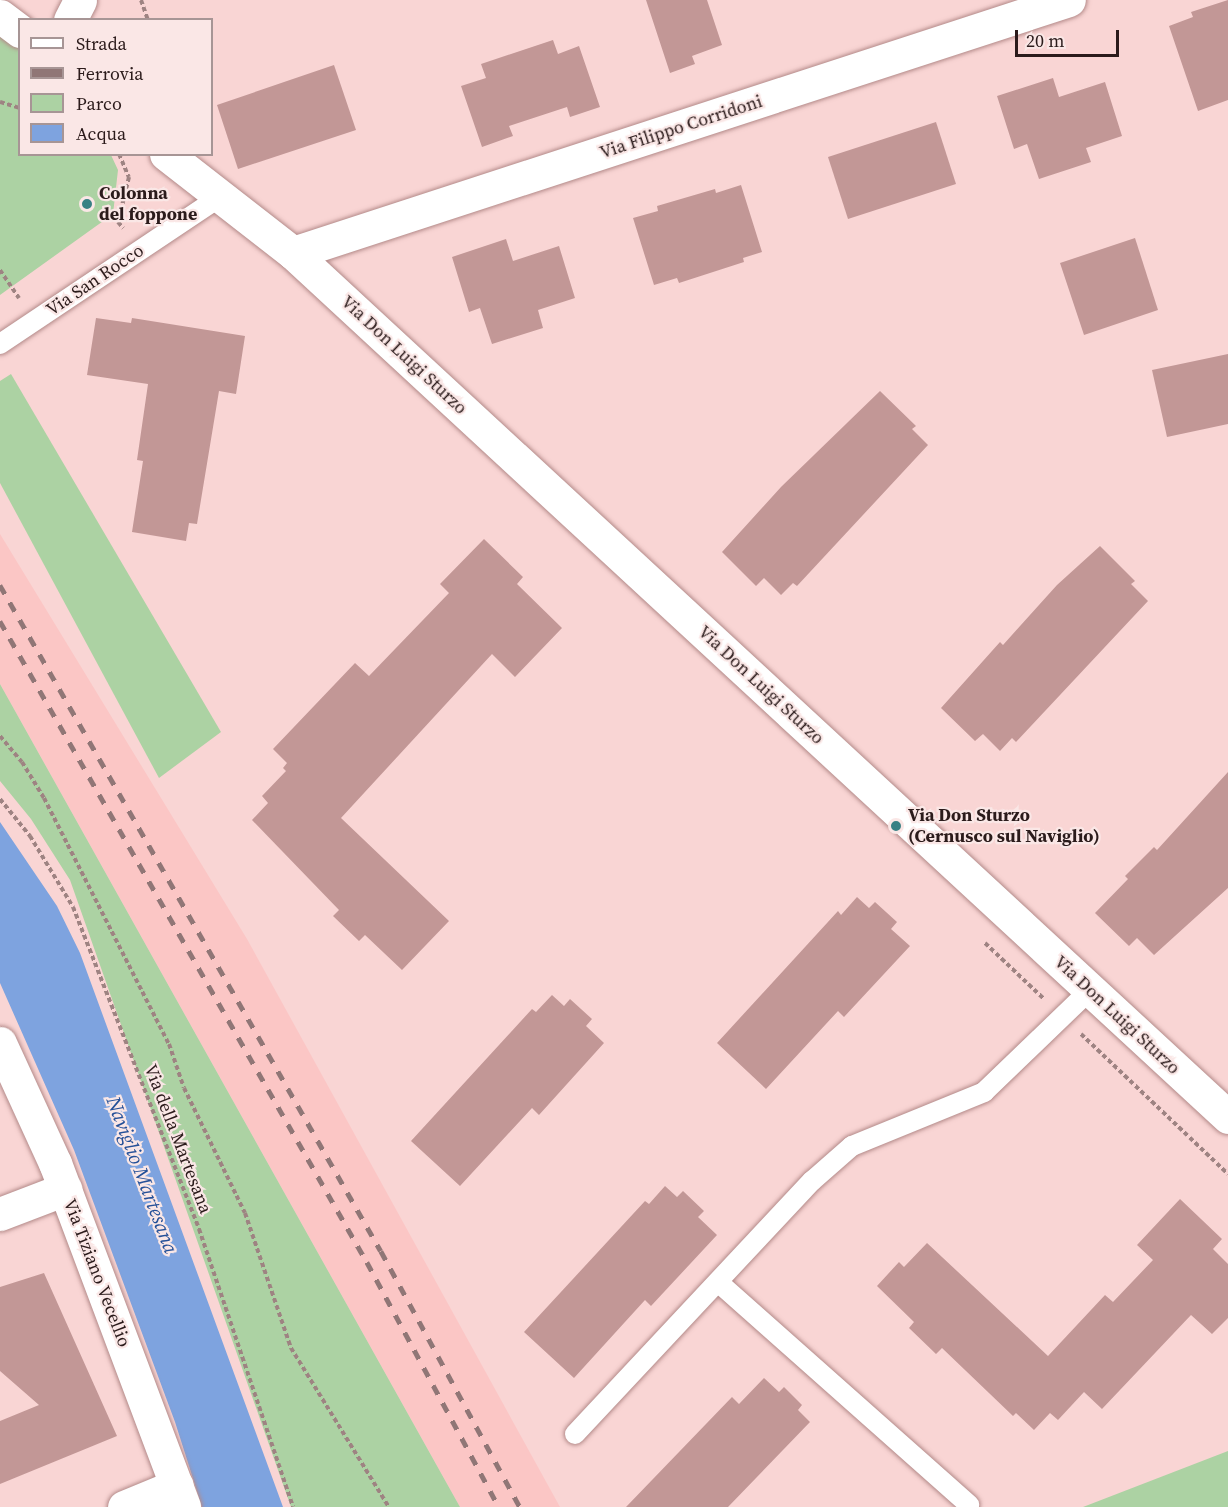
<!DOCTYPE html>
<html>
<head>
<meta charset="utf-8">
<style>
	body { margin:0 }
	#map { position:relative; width:1228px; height:1507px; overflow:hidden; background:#f9d5d4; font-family:"Source Serif 4",serif }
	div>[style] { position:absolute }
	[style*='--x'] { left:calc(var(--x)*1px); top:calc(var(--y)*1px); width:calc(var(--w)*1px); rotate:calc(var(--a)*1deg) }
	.built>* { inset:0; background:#fbc6c5 }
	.green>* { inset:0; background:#acd2a3 }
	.water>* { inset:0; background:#7ea3df }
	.building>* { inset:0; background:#c29796 }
	.path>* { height:4px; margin-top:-2px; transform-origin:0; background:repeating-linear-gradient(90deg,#9e8382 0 4.5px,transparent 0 7.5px) }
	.roads { filter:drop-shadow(0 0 2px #b38a89) drop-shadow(0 0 2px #b38a89) }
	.lane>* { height:20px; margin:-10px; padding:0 10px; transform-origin:10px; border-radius:10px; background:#fff }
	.street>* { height:33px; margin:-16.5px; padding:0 16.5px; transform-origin:16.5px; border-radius:16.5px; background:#fff }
	.secondary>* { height:33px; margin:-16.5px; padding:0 16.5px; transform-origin:16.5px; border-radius:16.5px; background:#fff }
	.rail>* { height:4.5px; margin-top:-2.25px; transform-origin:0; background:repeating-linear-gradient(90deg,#907676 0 10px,transparent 0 20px) }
	.dots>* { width:16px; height:16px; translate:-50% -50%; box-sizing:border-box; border:3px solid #fae7e6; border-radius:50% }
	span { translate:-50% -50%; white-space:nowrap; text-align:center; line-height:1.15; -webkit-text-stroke:4.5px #fae7e6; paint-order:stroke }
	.street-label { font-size:18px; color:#2b1b1b }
	.poi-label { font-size:18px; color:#2b1b1b; font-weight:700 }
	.left { translate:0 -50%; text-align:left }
	.water-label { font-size:20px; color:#245098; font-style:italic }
	.legend { position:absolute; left:18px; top:18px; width:195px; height:138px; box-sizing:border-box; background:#fae7e6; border:2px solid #a79595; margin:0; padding:8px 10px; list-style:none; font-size:18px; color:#2b1b1b }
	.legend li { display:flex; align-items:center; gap:12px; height:30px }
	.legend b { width:30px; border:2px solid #a79595 }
	.scale { position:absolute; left:1015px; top:30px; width:104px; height:27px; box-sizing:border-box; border:3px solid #2b1b1b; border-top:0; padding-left:8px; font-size:18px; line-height:21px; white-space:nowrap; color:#2b1b1b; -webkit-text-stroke:4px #fae7e6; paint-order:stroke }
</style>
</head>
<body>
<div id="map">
	<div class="built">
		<div style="clip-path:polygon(0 534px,247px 939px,560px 1507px,460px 1507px,0 684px)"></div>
	</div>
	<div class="green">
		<div style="clip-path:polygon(0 31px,19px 41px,20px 154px,111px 155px,118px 170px,113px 214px,0 295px)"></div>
		<div style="clip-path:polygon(11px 374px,221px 732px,159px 778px,0 483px,0 381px)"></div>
		<div style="clip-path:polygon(0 684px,460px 1507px,291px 1507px,70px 880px,31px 819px,0 781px)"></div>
		<div style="clip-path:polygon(1228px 1451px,1228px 1507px,1083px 1507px)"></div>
	</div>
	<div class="water">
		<div style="clip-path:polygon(0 822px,57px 906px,80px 953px,283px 1507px,202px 1507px,175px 1422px,74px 1150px,0 983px)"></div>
	</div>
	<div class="building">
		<div style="clip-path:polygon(646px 0,707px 0,722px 45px,692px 56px,695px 64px,670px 73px)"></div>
		<div style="clip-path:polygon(1228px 0,1228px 100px,1198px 111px,1169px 26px,1193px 17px,1191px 12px)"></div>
		<div style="clip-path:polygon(553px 40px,558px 54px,579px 46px,600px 107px,570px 117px,567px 107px,509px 126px,513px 136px,482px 147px,461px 86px,486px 78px,481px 64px)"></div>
		<div style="clip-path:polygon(334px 65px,356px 130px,238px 169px,217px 105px)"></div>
		<div style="clip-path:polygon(1053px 78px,1059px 97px,1105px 82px,1122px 136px,1086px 148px,1091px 162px,1039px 179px,1027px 144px,1014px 149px,997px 96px)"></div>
		<div style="clip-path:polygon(936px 122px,956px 184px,848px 219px,828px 157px)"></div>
		<div style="clip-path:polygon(741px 185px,762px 252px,743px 258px,744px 262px,679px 283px,677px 278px,654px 285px,633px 218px,658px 211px,657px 206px,715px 189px,716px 193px)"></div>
		<div style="clip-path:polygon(1135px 238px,1158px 310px,1084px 335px,1060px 263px)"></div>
		<div style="clip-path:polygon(506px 239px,513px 261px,559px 246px,575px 298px,538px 310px,543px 328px,492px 344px,480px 308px,469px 312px,452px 257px)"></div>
		<div style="clip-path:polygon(96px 318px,131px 323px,132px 318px,245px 336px,236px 394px,219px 391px,197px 524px,189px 523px,186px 541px,132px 532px,143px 461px,137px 460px,148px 384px,87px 375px)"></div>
		<div style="clip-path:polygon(1228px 354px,1228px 424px,1167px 437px,1152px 370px)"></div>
		<div style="clip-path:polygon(880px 391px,916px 426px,912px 429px,928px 445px,797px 586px,793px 583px,781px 595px,764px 578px,756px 586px,722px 552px,781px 487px)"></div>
		<div style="clip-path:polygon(484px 539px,523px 577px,517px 584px,562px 628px,515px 677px,492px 654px,341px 818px,449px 921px,402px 970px,365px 935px,359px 941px,333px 916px,339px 910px,252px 820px,268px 803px,262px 796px,286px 771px,283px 768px,287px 763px,273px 749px,355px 663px,369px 676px,449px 593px,440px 584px)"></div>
		<div style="clip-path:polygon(1100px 546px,1135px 581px,1131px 584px,1148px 601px,1016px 742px,1012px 738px,1000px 751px,983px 734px,975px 741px,941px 708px,1000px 642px,1003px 645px,1057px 585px)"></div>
		<div style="clip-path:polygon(1228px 772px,1228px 888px,1154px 955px,1137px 938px,1129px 946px,1095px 913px,1128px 879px,1125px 876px,1154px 847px,1157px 850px)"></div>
		<div style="clip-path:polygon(857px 897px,869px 908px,875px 902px,897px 922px,891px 929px,910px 946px,844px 1017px,838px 1011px,766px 1089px,717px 1043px,838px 911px,841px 915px)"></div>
		<div style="clip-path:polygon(552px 995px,564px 1006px,570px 999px,592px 1019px,586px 1026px,604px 1043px,539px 1115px,532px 1108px,460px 1186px,411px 1141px,532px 1009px,536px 1012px)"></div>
		<div style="clip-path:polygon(665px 1186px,677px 1197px,683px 1191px,704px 1211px,698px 1217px,717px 1235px,651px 1306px,645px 1300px,574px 1378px,524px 1332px,645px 1201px,649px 1204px)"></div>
		<div style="clip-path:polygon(1180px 1199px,1222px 1239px,1213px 1249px,1228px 1264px,1228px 1318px,1212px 1334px,1191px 1315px,1102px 1409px,1084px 1392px,1058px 1420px,1050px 1413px,1034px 1430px,1016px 1413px,1013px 1416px,942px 1348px,936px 1354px,909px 1328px,914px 1322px,877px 1286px,899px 1262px,904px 1267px,927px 1243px,1048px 1356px,1105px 1295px,1113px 1302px,1153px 1260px,1137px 1245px)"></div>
		<div style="clip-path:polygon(44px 1273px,117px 1436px,0 1484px,0 1421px,39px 1405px,0 1371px,0 1287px)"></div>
		<div style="clip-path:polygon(764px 1378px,779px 1392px,784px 1387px,802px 1405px,798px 1410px,810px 1422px,728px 1507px,626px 1507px,732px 1397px,739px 1404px)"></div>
	</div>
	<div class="path">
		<div style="--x:141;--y:0;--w:21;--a:71"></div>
		<div style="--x:0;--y:102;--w:21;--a:17"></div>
		<div style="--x:119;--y:154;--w:25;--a:67"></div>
		<div style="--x:129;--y:177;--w:46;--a:103.7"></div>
		<div style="--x:118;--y:222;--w:8;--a:50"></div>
		<div style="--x:0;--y:270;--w:34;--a:56"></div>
		<div style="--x:0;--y:736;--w:34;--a:50"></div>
		<div style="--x:22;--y:762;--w:42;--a:58.6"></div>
		<div style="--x:44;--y:798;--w:276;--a:63.1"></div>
		<div style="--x:169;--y:1044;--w:46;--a:71.2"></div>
		<div style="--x:184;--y:1088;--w:139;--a:64"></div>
		<div style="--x:245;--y:1213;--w:143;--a:71.2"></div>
		<div style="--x:291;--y:1348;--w:187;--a:58.4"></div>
		<div style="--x:0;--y:799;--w:48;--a:51"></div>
		<div style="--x:30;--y:836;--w:83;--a:58.8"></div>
		<div style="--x:73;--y:907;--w:346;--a:68.6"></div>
		<div style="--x:199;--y:1229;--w:293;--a:71.3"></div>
		<div style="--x:985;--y:943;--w:80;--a:43.5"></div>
		<div style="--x:1081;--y:1034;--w:203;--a:43.6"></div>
	</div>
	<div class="roads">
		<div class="lane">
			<div style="--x:0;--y:344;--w:265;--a:-33.8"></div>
			<div style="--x:718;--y:1282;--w:336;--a:41.6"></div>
			<div style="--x:575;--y:1434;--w:347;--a:-46.9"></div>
			<div style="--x:812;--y:1181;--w:53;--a:-41.2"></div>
			<div style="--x:852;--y:1146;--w:143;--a:-22.2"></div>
			<div style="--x:984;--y:1092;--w:147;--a:-43.9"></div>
		</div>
		<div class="street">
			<div style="--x:166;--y:154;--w:161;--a:37.9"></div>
			<div style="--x:293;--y:253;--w:1273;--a:42.74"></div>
			<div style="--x:293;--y:253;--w:816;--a:-18.06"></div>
			<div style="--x:0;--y:1043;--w:132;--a:65.4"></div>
			<div style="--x:55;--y:1163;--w:367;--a:69.4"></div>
			<div style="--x:0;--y:1214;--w:70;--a:-21"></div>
			<div style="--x:124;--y:1507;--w:57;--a:-22.5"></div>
		</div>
		<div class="secondary">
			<div style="--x:0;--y:16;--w:25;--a:37"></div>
			<div style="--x:70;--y:20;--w:22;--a:-63"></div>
		</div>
	</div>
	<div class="rail">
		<div style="--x:0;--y:585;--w:767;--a:60.23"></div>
		<div style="--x:381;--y:1251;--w:291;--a:61.5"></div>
		<div style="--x:0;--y:621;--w:739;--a:60.21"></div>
		<div style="--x:367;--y:1262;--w:278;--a:61.7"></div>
	</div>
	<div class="dots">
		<div style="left:87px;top:204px;background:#388084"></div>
		<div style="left:896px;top:826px;background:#388084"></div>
	</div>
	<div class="street-label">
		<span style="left:681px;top:127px;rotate:-18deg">Via Filippo Corridoni</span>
		<span style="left:95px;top:280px;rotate:-34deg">Via San Rocco</span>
		<span style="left:404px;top:355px;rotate:43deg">Via Don Luigi Sturzo</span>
		<span style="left:761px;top:685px;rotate:43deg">Via Don Luigi Sturzo</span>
		<span style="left:1117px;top:1015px;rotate:43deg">Via Don Luigi Sturzo</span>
		<span style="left:178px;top:1139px;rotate:69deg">Via della Martesana</span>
		<span style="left:97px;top:1273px;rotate:69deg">Via Tiziano Vecellio</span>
	</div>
	<div class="poi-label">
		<span class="left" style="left:99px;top:204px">Colonna<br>del foppone</span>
		<span class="left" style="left:908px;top:826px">Via Don Sturzo<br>(Cernusco sul Naviglio)</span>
	</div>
	<div class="water-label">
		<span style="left:142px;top:1175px;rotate:69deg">Naviglio Martesana</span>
	</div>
	<ul class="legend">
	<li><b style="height:8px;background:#fff"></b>Strada</li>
	<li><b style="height:8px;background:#907676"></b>Ferrovia</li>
	<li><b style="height:16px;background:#acd2a3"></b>Parco</li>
	<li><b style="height:16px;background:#7ea3df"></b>Acqua</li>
	</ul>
	<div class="scale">20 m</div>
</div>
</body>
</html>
